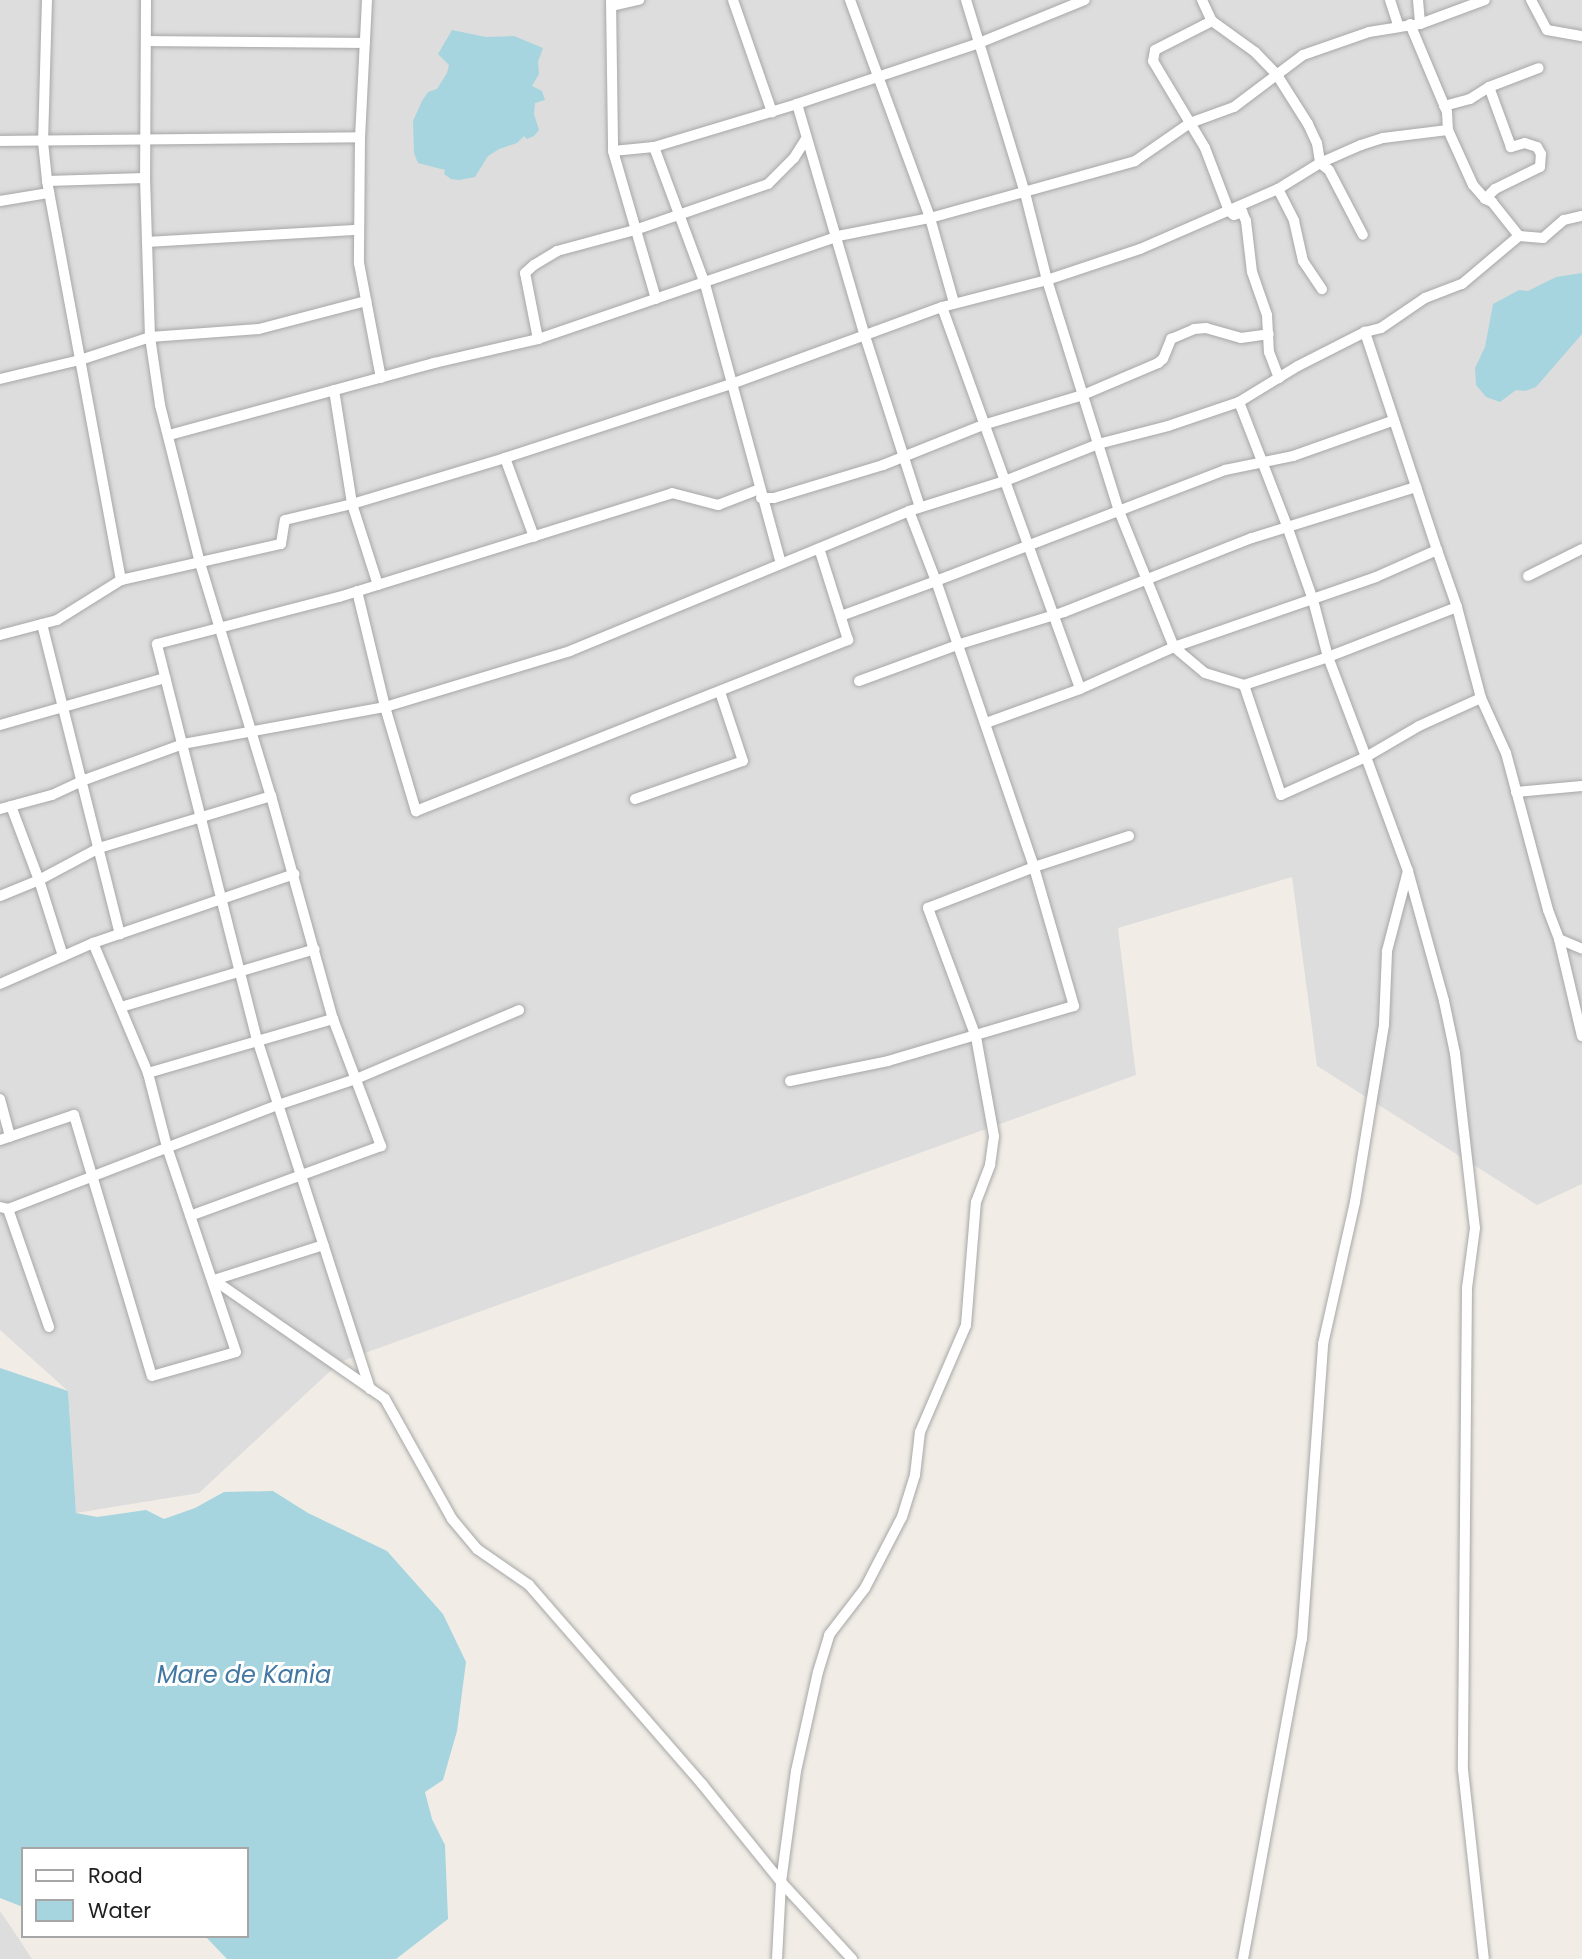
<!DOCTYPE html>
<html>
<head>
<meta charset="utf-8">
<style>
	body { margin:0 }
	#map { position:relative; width:1582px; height:1959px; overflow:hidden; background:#f1ede6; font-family:Poppins,sans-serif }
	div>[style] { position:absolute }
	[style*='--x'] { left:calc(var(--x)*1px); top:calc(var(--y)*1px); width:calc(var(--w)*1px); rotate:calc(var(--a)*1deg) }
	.residential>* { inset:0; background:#dedddd }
	.water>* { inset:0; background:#a6d4df }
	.roads { filter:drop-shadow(0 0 2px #a7a7a7) drop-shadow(0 0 2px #a7a7a7) }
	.minor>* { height:10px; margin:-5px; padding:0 5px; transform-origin:5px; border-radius:5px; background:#fff }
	span { translate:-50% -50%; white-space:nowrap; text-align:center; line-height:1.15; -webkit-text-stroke:6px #fff; paint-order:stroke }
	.water-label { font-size:24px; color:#4377a3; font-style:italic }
	.legend { position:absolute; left:21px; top:1847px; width:228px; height:91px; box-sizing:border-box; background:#fff; border:2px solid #a6a6a6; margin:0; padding:9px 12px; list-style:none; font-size:21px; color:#202020 }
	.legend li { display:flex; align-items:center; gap:14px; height:35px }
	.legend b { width:35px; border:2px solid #a6a6a6 }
</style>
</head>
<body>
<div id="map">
	<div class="residential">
		<div style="clip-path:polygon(0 0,1582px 0,1582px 1184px,1537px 1205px,1317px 1066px,1292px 877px,1118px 928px,1136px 1075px,340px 1362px,199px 1493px,76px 1513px,68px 1391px,0 1330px)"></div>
		<div style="clip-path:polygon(0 1911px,13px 1930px,32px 1959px,0 1959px)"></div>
	</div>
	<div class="water">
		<div style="clip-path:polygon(452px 30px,486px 37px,514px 36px,543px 48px,538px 62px,539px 74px,532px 86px,542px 91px,545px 100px,535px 103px,534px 114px,539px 130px,534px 136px,527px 139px,524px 136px,517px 143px,499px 149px,488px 156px,475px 177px,459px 180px,451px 179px,444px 174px,445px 170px,418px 163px,414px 153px,413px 121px,422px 101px,428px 92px,437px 89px,447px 73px,449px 65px,438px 54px)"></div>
		<div style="clip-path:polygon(1582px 273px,1582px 334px,1536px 387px,1525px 391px,1516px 390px,1500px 402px,1486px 397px,1476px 385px,1475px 368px,1485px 347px,1493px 304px,1519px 290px,1528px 291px,1556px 277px)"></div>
		<div style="clip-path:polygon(0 1368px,68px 1391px,76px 1513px,97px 1517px,146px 1510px,164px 1519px,195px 1508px,224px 1492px,273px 1491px,308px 1513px,387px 1551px,443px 1614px,466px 1662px,457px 1731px,443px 1780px,425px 1792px,432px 1819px,445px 1845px,448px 1919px,396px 1959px,227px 1959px,205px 1936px,247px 1936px,247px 1849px,23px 1849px,23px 1907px,0 1898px)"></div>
	</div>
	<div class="roads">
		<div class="minor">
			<div style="--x:47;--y:0;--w:142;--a:91.6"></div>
			<div style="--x:43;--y:142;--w:39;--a:84"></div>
			<div style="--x:47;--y:181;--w:406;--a:79.5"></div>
			<div style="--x:146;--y:0;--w:178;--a:90.3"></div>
			<div style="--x:145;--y:178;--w:159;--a:88.2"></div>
			<div style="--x:150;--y:337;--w:69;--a:81.6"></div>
			<div style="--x:160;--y:405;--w:163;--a:75.8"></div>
			<div style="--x:200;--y:563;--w:244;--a:73.1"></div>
			<div style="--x:271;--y:796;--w:231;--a:74.5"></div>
			<div style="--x:333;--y:1019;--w:136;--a:69.3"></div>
			<div style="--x:381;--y:1146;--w:203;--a:159.9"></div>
			<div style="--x:367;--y:0;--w:137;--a:92.9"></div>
			<div style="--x:360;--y:137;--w:126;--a:90.5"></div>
			<div style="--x:359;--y:263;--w:117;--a:79.2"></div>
			<div style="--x:611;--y:0;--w:151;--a:89.2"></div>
			<div style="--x:613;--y:151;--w:154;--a:73.8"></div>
			<div style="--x:733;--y:0;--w:119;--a:70.8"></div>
			<div style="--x:850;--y:0;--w:232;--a:69.8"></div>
			<div style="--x:930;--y:218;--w:88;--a:74.2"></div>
			<div style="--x:966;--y:0;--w:202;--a:73"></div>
			<div style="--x:1025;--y:193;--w:90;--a:75.8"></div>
			<div style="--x:1047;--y:280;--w:242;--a:72.7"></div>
			<div style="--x:1119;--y:511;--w:147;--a:68"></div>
			<div style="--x:1174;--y:647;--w:40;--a:40"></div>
			<div style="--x:1205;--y:673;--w:41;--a:17.1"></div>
			<div style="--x:1244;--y:685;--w:116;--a:71.4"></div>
			<div style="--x:1281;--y:795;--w:93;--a:-24.1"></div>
			<div style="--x:1366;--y:757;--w:121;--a:69.8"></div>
			<div style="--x:1408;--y:871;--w:135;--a:74.5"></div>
			<div style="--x:1444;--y:1001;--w:53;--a:78.1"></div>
			<div style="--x:1455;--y:1053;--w:176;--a:83.5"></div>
			<div style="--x:1475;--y:1228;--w:61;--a:97.6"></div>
			<div style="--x:1467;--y:1288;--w:482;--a:90.5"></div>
			<div style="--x:1463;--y:1770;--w:190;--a:83.7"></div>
			<div style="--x:1202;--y:0;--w:23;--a:65"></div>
			<div style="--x:1212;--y:21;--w:53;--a:35.8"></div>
			<div style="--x:1255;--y:52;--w:32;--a:46"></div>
			<div style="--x:1277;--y:75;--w:58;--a:57.7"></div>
			<div style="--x:1308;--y:124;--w:21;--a:65"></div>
			<div style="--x:1317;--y:143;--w:20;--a:81"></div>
			<div style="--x:1320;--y:163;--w:11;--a:38"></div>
			<div style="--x:1329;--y:170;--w:73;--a:62.4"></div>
			<div style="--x:1390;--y:0;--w:28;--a:72"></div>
			<div style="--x:1399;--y:27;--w:21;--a:-8"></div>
			<div style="--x:1420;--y:24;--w:69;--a:-20.3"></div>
			<div style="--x:1418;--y:0;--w:24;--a:85"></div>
			<div style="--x:1531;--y:0;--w:34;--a:62"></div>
			<div style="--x:1547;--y:30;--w:36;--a:10"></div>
			<div style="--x:612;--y:6;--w:28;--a:-13"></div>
			<div style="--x:1212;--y:21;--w:64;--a:153"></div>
			<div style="--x:1155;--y:50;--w:11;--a:100"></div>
			<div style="--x:1153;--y:61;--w:101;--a:59.1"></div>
			<div style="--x:1205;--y:148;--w:67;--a:69.1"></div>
			<div style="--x:1229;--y:211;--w:6;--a:39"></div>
			<div style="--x:1234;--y:215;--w:9;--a:-21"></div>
			<div style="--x:1242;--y:212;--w:10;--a:66"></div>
			<div style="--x:1246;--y:221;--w:51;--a:83.3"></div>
			<div style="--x:1252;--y:272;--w:46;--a:70.8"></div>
			<div style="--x:1267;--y:315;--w:37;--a:87"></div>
			<div style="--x:1269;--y:352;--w:28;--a:69"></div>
			<div style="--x:1410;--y:24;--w:95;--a:67.2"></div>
			<div style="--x:1447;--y:112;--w:18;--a:87"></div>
			<div style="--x:1448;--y:130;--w:60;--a:65.6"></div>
			<div style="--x:1473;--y:185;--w:18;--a:49"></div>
			<div style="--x:1485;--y:199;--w:8;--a:23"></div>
			<div style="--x:1492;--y:202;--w:43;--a:51.5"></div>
			<div style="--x:1519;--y:236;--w:24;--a:5"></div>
			<div style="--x:1543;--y:238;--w:28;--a:-41"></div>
			<div style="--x:1564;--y:220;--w:18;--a:-13"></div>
			<div style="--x:146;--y:41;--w:219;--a:0.5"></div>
			<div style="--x:797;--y:104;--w:239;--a:73.7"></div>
			<div style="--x:864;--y:333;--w:183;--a:72.2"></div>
			<div style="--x:1444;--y:106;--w:27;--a:-15"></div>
			<div style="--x:1470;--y:99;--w:22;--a:-32"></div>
			<div style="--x:1489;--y:87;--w:53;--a:-20.8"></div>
			<div style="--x:0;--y:141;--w:360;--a:-0.6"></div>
			<div style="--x:654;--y:147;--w:146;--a:69.6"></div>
			<div style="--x:705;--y:284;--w:289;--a:74.8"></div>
			<div style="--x:613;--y:151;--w:41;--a:-5.6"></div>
			<div style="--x:654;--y:147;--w:149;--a:-16.7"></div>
			<div style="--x:797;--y:104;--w:192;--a:-18.5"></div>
			<div style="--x:979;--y:43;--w:114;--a:-22.1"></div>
			<div style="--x:47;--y:181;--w:98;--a:-1.8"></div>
			<div style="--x:1278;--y:189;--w:36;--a:63"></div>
			<div style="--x:1294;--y:221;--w:41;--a:77.3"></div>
			<div style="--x:1303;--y:261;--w:34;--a:56"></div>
			<div style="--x:1485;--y:199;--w:14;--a:-45"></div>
			<div style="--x:1495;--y:189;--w:50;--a:-26.1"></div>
			<div style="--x:1540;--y:167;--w:13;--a:-86"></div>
			<div style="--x:1541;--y:154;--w:8;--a:-120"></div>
			<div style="--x:1537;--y:147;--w:13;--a:-162"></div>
			<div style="--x:1525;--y:143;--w:15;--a:164"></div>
			<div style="--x:1511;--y:147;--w:64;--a:-110.1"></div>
			<div style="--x:0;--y:201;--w:50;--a:-9.3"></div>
			<div style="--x:147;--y:242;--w:211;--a:-3.3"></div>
			<div style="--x:942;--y:307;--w:406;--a:70.1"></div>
			<div style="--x:538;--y:339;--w:67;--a:-101.1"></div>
			<div style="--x:525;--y:273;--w:12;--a:-42"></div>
			<div style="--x:534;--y:265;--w:27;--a:-31"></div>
			<div style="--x:557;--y:251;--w:81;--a:-15.1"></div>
			<div style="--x:635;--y:230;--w:141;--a:-19.1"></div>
			<div style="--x:768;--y:184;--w:37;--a:-45"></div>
			<div style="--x:794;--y:158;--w:22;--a:-58"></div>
			<div style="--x:0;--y:379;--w:82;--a:-13.4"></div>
			<div style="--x:80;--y:360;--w:74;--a:-18.2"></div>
			<div style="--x:150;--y:337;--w:109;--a:-4.2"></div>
			<div style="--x:259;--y:329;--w:111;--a:-14.7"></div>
			<div style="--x:334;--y:390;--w:115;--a:81"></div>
			<div style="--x:352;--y:504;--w:85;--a:72.2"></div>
			<div style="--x:1239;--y:402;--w:133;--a:68.8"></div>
			<div style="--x:1287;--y:526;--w:78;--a:70.6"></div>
			<div style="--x:1313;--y:600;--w:59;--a:75.3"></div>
			<div style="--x:1328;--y:657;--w:107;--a:69.2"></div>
			<div style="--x:1366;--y:757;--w:61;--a:-30.3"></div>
			<div style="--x:1419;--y:726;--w:68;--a:-24.3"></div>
			<div style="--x:1481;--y:698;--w:94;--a:-104.8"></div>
			<div style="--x:1457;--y:607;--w:60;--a:-109.3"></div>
			<div style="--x:169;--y:435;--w:275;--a:-15.2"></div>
			<div style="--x:434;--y:363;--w:107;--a:-13"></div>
			<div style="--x:538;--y:339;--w:317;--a:-18.9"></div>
			<div style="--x:838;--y:236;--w:94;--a:-11.1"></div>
			<div style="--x:930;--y:218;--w:213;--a:-15.5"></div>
			<div style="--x:1135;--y:161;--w:67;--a:-34.6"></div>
			<div style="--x:1190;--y:123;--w:47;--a:-20"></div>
			<div style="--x:1234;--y:107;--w:86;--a:-37"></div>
			<div style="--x:1303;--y:55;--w:70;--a:-19.2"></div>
			<div style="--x:1369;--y:32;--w:30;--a:-9"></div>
			<div style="--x:505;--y:458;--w:84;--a:69.8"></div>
			<div style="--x:761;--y:498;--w:13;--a:0"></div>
			<div style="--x:774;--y:498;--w:114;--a:-16.8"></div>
			<div style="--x:883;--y:465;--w:108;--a:-21.8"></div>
			<div style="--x:983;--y:425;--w:104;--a:-16.7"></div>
			<div style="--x:1083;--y:395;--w:82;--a:-23.1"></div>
			<div style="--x:1158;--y:363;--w:6;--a:-39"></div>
			<div style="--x:1163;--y:359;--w:22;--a:-68"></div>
			<div style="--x:1171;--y:339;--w:25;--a:-23"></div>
			<div style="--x:1194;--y:329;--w:12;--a:-5"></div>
			<div style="--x:1206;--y:328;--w:36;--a:16"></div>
			<div style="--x:1241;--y:338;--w:28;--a:-8"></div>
			<div style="--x:909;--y:511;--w:75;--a:68.9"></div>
			<div style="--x:936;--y:581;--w:310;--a:-21"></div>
			<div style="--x:1225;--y:470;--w:69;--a:-11.6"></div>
			<div style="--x:1293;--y:456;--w:105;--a:-19.5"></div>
			<div style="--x:1528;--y:576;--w:60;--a:-26.6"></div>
			<div style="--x:357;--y:591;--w:119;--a:76.4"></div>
			<div style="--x:385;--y:707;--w:109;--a:73.4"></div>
			<div style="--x:416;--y:811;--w:465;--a:-21.6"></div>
			<div style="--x:848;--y:640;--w:96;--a:-107.5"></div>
			<div style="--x:42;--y:624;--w:320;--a:75.9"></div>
			<div style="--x:0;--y:635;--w:59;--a:-14.7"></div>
			<div style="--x:57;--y:620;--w:75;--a:-32"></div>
			<div style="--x:121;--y:580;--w:164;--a:-12.7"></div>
			<div style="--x:281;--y:544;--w:24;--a:-81"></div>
			<div style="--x:285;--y:520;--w:69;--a:-13.4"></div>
			<div style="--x:352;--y:504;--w:160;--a:-16.7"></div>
			<div style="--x:505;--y:458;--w:241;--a:-18.1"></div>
			<div style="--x:734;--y:383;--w:221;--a:-20.1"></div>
			<div style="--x:942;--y:307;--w:108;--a:-14.4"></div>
			<div style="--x:1047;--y:280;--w:98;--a:-18.4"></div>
			<div style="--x:1140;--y:249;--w:150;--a:-23.5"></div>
			<div style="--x:1278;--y:189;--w:49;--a:-31.8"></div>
			<div style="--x:1320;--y:163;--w:45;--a:-23.7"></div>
			<div style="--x:1361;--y:145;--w:23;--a:-18"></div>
			<div style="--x:1383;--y:138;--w:65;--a:-7"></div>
			<div style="--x:859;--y:681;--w:108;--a:-20.1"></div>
			<div style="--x:960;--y:644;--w:109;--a:-17.1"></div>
			<div style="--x:1064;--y:612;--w:202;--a:-21.5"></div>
			<div style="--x:1252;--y:538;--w:172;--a:-17.3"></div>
			<div style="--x:1244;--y:685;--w:89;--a:-18.4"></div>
			<div style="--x:1328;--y:657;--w:138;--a:-21.2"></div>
			<div style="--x:1481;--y:698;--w:60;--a:65.6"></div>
			<div style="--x:1506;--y:753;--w:163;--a:75"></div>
			<div style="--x:1548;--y:910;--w:31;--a:69"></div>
			<div style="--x:1559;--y:939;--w:100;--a:76.7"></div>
			<div style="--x:986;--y:723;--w:100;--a:-19.9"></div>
			<div style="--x:1080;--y:689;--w:103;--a:-24.1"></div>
			<div style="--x:1174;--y:647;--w:214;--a:-19.1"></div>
			<div style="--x:1376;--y:577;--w:67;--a:-23.9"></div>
			<div style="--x:1437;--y:550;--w:230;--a:-108.3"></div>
			<div style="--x:0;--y:725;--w:172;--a:-15.9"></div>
			<div style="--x:1516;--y:792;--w:66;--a:-5.2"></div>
			<div style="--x:635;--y:799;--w:114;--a:-19.4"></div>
			<div style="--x:743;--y:761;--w:73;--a:-108.4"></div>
			<div style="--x:11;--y:806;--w:79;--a:69.3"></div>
			<div style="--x:39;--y:880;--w:80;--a:72.5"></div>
			<div style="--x:0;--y:809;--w:54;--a:-15.1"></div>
			<div style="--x:52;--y:795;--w:38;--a:-25"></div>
			<div style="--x:87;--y:779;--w:102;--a:-20"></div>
			<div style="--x:183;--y:744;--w:205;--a:-10.4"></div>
			<div style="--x:385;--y:707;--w:193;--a:-16.8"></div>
			<div style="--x:570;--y:651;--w:367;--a:-22.4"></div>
			<div style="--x:909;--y:511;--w:101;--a:-17.4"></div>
			<div style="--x:1005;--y:481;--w:100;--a:-21.7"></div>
			<div style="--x:1098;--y:444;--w:72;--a:-14.4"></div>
			<div style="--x:1168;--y:426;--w:75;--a:-18.7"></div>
			<div style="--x:1239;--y:402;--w:69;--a:-31.4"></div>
			<div style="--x:1298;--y:366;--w:75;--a:-26.9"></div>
			<div style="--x:1365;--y:332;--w:16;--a:-14"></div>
			<div style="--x:1381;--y:328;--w:53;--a:-34.3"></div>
			<div style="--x:1425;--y:298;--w:40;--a:-21"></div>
			<div style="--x:1462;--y:284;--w:75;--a:-40.1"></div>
			<div style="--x:0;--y:896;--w:42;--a:-22.3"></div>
			<div style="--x:39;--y:880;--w:68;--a:-28.1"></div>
			<div style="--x:99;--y:848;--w:180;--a:-16.8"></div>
			<div style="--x:1559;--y:939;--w:25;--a:23"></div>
			<div style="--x:0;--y:984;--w:102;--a:-23.8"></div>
			<div style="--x:93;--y:943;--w:213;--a:-18.9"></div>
			<div style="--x:121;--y:1007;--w:202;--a:-16.6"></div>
			<div style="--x:148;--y:1073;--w:193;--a:-16.3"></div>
			<div style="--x:790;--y:1081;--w:100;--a:-11.5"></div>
			<div style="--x:888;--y:1061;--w:194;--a:-16.5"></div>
			<div style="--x:1074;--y:1006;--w:145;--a:-106.1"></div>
			<div style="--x:1034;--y:867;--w:302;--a:-108.9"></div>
			<div style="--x:936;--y:581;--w:101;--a:159.8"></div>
			<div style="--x:0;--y:1099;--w:39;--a:75"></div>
			<div style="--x:0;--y:1140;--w:78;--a:-18.7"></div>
			<div style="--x:74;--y:1115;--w:272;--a:73.4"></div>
			<div style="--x:152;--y:1376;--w:87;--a:-15.9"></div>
			<div style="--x:236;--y:1352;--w:216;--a:-108.6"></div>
			<div style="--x:167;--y:1147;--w:76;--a:-104.4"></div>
			<div style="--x:148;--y:1073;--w:141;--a:-112.9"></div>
			<div style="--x:0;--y:1207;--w:8;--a:14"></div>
			<div style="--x:8;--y:1209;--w:125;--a:70.8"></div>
			<div style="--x:8;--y:1209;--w:289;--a:-21.1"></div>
			<div style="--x:278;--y:1105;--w:82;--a:-18.4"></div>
			<div style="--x:356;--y:1079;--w:177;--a:-22.9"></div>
			<div style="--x:214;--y:1280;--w:208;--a:34.8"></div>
			<div style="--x:385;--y:1399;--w:137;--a:60.8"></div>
			<div style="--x:452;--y:1519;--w:39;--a:50"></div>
			<div style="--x:477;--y:1549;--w:63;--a:34.7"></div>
			<div style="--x:529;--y:1585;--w:264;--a:49"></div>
			<div style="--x:702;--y:1784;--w:126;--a:51.1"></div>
			<div style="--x:781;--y:1882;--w:105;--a:47.3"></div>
			<div style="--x:214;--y:1280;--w:115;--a:-17.7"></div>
			<div style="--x:370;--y:1389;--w:367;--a:-107.9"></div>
			<div style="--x:257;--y:1040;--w:408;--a:-104.2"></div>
			<div style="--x:157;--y:644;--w:188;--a:-14.5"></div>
			<div style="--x:339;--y:597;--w:349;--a:-17.3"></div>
			<div style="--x:672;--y:493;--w:48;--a:14.6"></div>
			<div style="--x:718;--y:505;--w:45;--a:-20.9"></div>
			<div style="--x:777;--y:1959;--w:77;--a:-87"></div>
			<div style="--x:781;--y:1882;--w:112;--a:-82.3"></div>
			<div style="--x:796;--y:1771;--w:101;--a:-77.5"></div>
			<div style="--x:818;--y:1672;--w:39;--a:-73"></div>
			<div style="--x:829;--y:1635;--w:59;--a:-52.5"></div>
			<div style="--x:865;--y:1588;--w:80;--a:-62.5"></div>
			<div style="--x:902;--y:1517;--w:44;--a:-72.8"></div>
			<div style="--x:915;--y:1475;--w:43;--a:-83.4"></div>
			<div style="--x:920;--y:1432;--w:116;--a:-66.7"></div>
			<div style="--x:966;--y:1325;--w:123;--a:-85.4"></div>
			<div style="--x:976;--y:1202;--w:40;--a:-69"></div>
			<div style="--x:990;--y:1165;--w:29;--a:-82"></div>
			<div style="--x:994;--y:1136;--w:101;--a:-100.3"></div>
			<div style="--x:976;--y:1037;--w:138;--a:-110.4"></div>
			<div style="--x:928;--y:908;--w:114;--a:-21.1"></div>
			<div style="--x:1034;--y:867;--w:100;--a:-18.1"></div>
			<div style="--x:1243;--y:1959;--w:325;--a:-79.6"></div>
			<div style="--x:1302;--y:1639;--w:296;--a:-85.9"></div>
			<div style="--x:1323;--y:1344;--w:146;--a:-77.3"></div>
			<div style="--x:1355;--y:1202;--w:180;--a:-80.7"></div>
			<div style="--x:1384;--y:1024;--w:73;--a:-87.6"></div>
			<div style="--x:1387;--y:951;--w:83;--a:-75.3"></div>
		</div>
	</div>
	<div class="water-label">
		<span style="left:244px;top:1675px">Mare de Kania</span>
	</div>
	<ul class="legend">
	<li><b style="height:9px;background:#fff"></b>Road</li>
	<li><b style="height:19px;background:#a6d4df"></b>Water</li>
	</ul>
</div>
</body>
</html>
